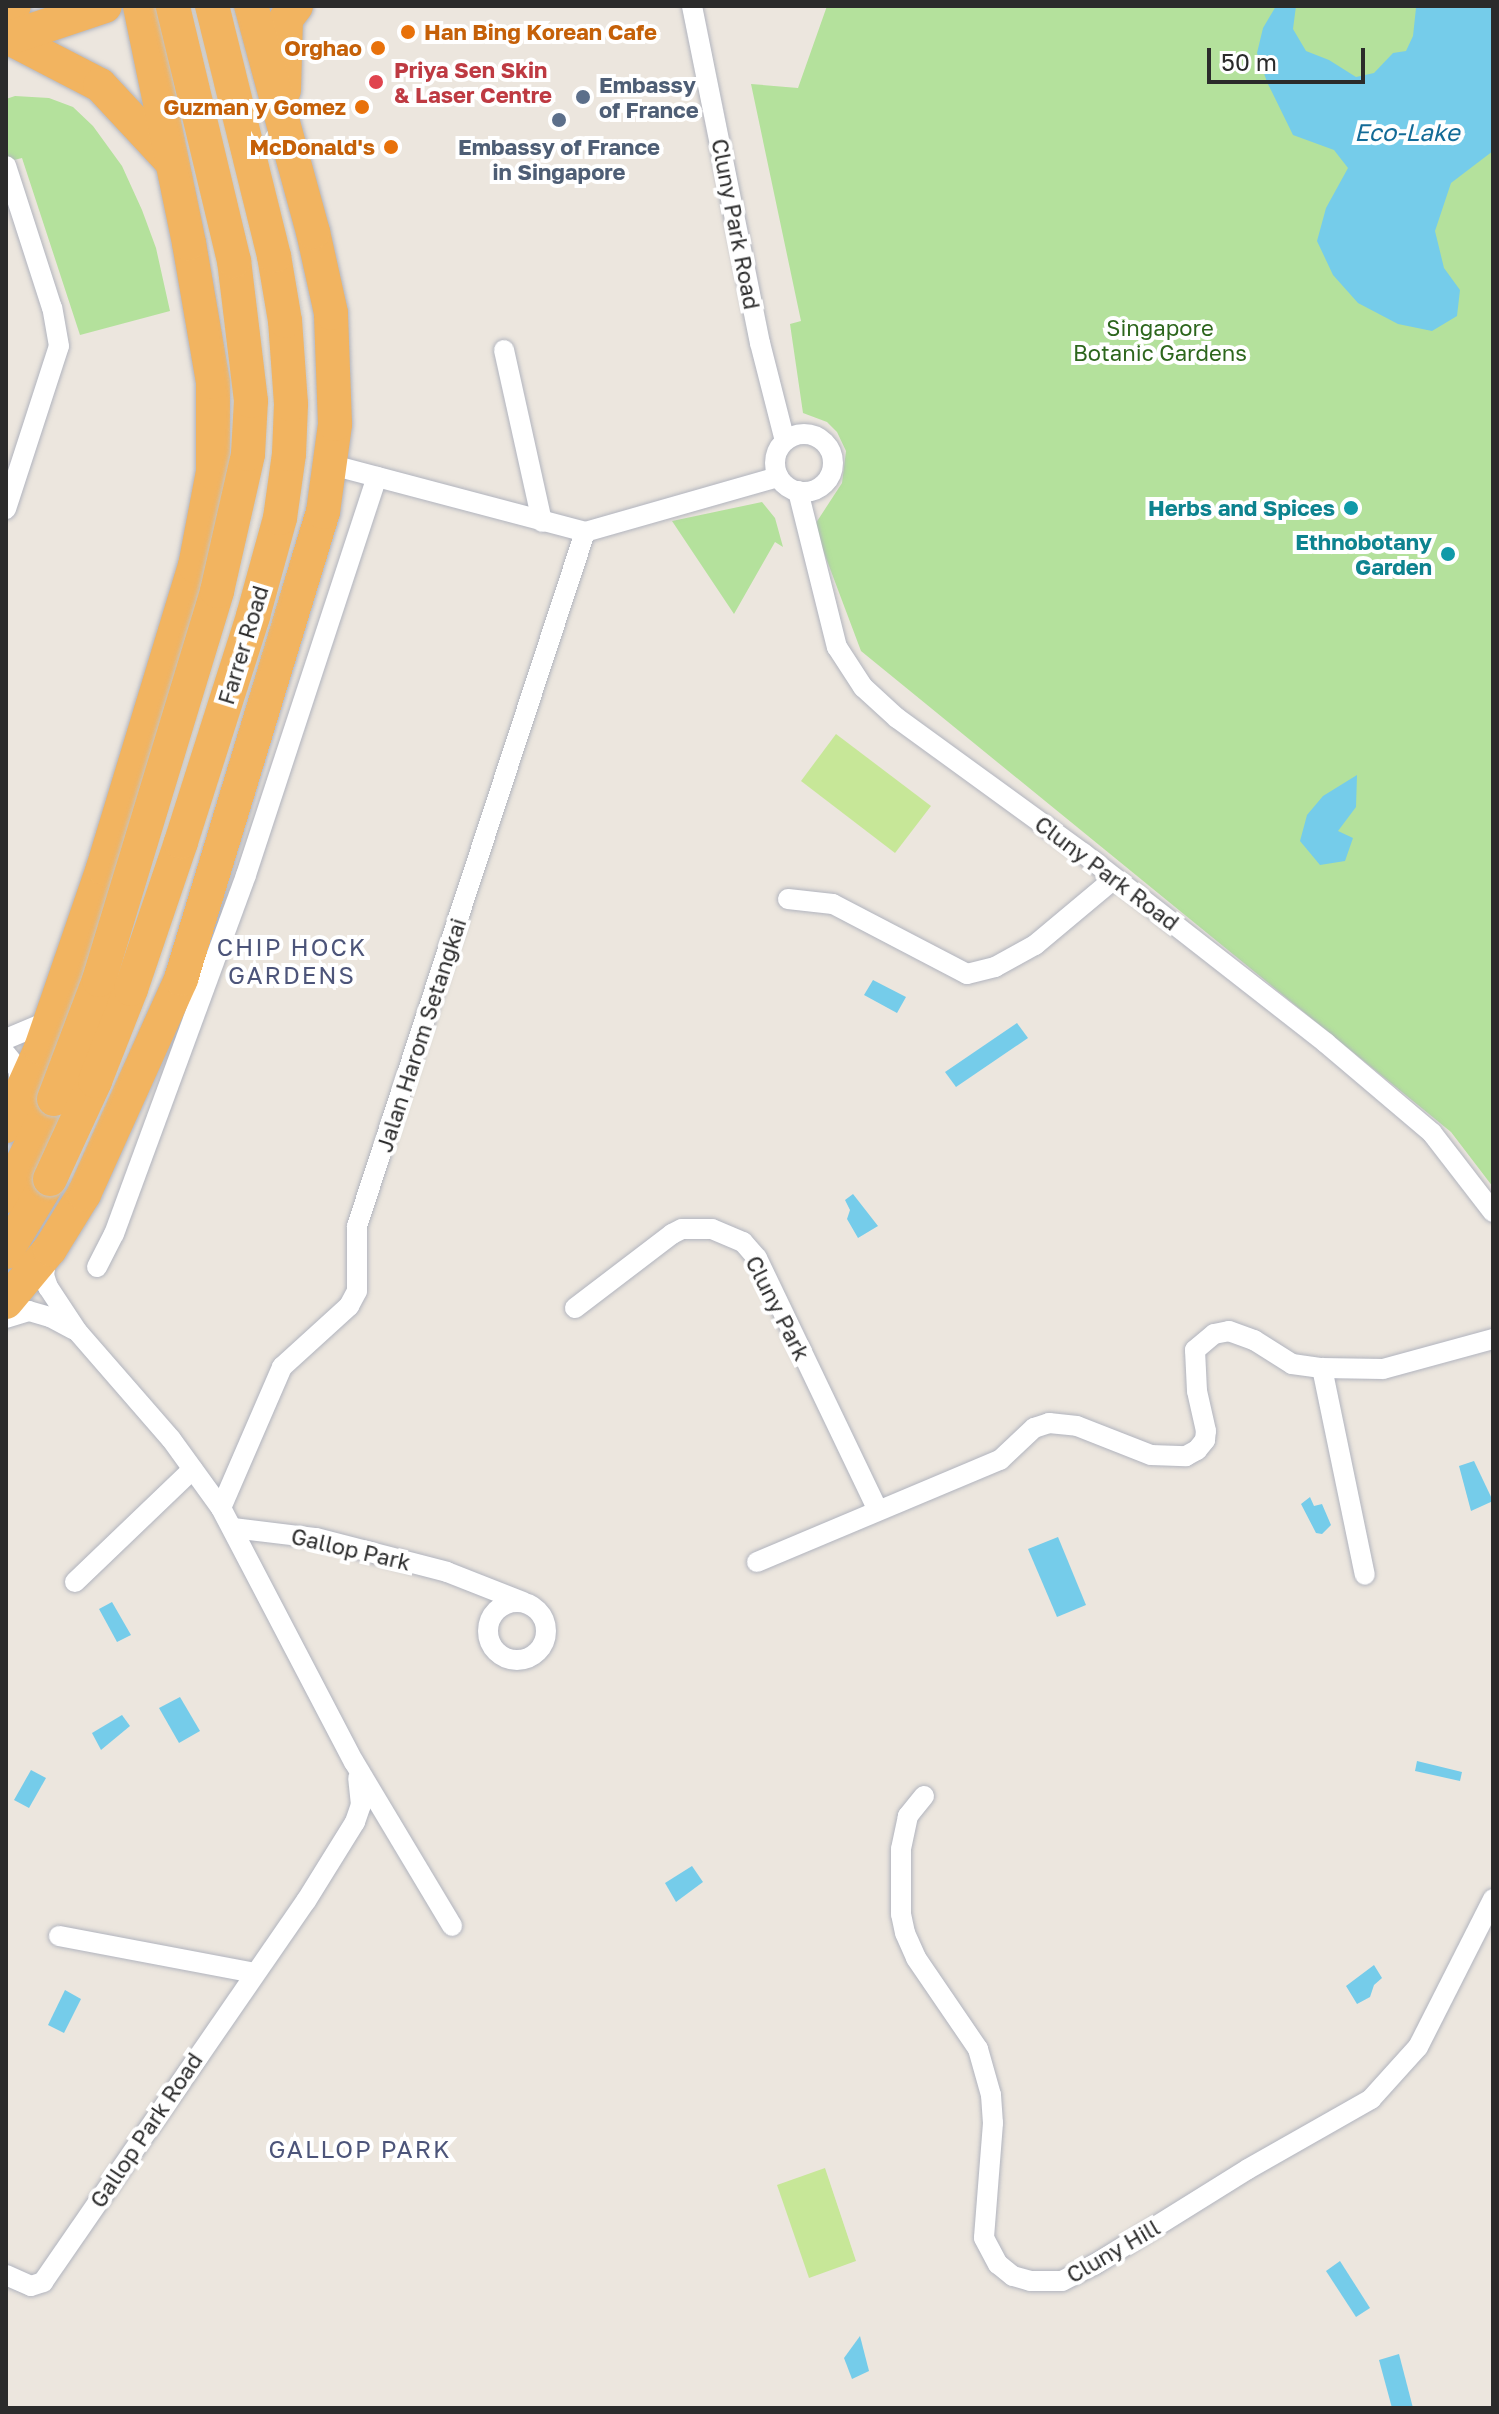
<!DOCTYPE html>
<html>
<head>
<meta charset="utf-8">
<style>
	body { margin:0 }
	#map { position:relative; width:1499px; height:2414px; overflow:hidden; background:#ece6de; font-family:"Golos Text",sans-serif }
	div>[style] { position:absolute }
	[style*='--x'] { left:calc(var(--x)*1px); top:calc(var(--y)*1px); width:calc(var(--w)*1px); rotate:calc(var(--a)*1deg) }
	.green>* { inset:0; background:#b4e19c }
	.pitch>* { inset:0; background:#c7e798 }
	.water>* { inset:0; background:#75ccea }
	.roads { filter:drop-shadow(0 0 2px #b1b4be) drop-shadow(0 0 2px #b1b4be) }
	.minor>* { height:20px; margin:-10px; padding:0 10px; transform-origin:10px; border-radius:10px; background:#fff }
	.minor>.ring { margin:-10px; padding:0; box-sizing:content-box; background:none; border:20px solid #fff; border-radius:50% }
	.trunk>* { height:34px; margin:-17px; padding:0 17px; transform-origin:17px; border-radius:17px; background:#f2b460 }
	.bridges { filter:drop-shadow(0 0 2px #c4c4c4) drop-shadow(0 0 2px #c4c4c4) }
	.trunk-bridge>* { height:34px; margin:-17px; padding:0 17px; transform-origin:17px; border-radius:17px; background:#f2b460 }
	.dots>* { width:22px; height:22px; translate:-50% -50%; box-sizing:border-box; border:4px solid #fff; border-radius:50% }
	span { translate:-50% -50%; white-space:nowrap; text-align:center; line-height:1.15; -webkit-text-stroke:8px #fff; paint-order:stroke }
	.food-label { font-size:22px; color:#c56008; font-weight:700 }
	.left { translate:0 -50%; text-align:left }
	.right { translate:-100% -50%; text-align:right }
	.health-label { font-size:22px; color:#be3a42; font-weight:700 }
	.service-label { font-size:22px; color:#4e5e75; font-weight:700 }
	.street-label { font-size:22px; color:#2b2b2b }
	.park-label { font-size:22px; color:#2d661d }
	.culture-label { font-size:22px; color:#0d838f; font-weight:700 }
	.water-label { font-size:24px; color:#136b97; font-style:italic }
	.neighbourhood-label { font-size:24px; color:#4d557a; letter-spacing:2px }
	.frame { position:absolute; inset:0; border:8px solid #2b2b2b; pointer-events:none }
	.scale { position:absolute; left:1207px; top:48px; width:158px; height:36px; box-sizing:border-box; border:4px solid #2b2b2b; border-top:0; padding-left:10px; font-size:24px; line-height:28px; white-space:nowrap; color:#2b2b2b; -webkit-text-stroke:6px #fff; paint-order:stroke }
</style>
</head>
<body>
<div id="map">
	<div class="green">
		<div style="clip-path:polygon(827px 6px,1493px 6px,1493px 1187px,1451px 1132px,861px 651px,814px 526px,842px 483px,846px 451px,837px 432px,827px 422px,803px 413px,790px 324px,801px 321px,751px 84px,798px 88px)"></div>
		<div style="clip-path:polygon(15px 96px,49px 98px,73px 107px,93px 126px,122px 166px,142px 210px,156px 248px,170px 311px,80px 335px,22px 158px,6px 162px,6px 99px)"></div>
		<div style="clip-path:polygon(762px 502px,775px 518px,783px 547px,775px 542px,734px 614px,672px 521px)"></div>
	</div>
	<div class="pitch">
		<div style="clip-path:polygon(836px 734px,931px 806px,895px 853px,801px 781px)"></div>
		<div style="clip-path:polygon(825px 2168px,856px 2261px,809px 2278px,777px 2185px)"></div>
	</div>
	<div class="water">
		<div style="clip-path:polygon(1276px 6px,1296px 6px,1293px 29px,1306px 51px,1329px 60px,1356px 77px,1374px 73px,1393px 53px,1406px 51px,1413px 36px,1416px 8px,1411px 6px,1493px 6px,1493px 151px,1451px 183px,1435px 231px,1444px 268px,1460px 290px,1457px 316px,1432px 331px,1398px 324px,1358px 303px,1333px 275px,1317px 241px,1326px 208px,1348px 168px,1334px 150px,1293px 135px,1267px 82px,1257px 53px,1263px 28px)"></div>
		<div style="clip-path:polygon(1357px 775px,1356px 807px,1338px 831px,1353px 838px,1345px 861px,1320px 865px,1300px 841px,1307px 815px,1323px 796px)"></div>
		<div style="clip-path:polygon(873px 980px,906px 997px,897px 1013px,864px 995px)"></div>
		<div style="clip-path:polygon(1017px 1023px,1028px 1038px,956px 1087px,945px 1072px)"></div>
		<div style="clip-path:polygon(853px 1194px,878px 1226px,858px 1238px,847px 1219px,850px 1210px,845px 1200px)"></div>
		<div style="clip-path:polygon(1474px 1461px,1493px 1501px,1471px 1511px,1459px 1466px)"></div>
		<div style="clip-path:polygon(1310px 1497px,1314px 1506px,1322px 1504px,1331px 1525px,1322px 1534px,1316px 1533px,1301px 1504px)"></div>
		<div style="clip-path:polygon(1058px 1537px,1086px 1605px,1057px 1617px,1028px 1549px)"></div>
		<div style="clip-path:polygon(112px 1602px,131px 1635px,117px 1642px,99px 1609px)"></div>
		<div style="clip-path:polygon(180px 1697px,200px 1731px,179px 1743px,159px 1708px)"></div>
		<div style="clip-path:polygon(122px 1715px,130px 1726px,101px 1750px,92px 1733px)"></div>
		<div style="clip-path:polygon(1417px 1761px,1462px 1772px,1460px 1781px,1415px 1771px)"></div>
		<div style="clip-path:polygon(31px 1770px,46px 1778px,29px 1808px,14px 1800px)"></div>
		<div style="clip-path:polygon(692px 1866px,703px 1882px,676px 1902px,665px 1883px)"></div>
		<div style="clip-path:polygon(1374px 1965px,1382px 1978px,1374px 1985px,1370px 1997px,1357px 2004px,1346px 1986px)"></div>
		<div style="clip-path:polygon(65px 1990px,81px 1999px,64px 2033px,48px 2025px)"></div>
		<div style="clip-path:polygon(1340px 2261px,1370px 2308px,1356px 2317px,1326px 2271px)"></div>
		<div style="clip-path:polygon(860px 2336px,869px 2371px,852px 2379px,844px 2358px)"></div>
		<div style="clip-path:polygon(1399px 2354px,1413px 2408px,1392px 2408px,1379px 2360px)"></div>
	</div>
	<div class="roads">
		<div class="minor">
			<div style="--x:692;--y:6;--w:344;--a:78.6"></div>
			<div style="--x:760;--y:343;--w:101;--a:75.7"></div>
			<div style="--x:504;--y:350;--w:176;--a:77.5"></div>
			<div class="ring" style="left:775px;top:434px;width:38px;height:38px"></div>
			<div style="--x:332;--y:465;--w:262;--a:14.8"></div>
			<div style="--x:585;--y:532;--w:201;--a:-15.9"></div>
			<div style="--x:798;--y:491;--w:161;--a:76"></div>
			<div style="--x:837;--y:647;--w:48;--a:57"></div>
			<div style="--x:863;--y:687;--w:46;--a:42.4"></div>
			<div style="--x:897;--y:718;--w:230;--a:36"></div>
			<div style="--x:1083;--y:853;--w:308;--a:38"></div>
			<div style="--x:1326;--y:1043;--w:139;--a:40.3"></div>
			<div style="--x:1432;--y:1133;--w:100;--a:52.3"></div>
			<div style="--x:6;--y:509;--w:171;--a:-72"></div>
			<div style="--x:59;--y:346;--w:39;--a:-100"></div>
			<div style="--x:52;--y:308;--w:149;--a:-107.9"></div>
			<div style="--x:788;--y:899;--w:45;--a:6.3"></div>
			<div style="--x:833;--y:904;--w:151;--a:27.6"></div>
			<div style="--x:967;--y:974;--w:29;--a:-14"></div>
			<div style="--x:995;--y:967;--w:46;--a:-28.8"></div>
			<div style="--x:1035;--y:945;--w:104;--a:-39.9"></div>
			<div style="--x:6;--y:1039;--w:49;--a:-22.9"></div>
			<div style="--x:6;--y:1054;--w:19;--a:51"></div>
			<div style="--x:18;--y:1069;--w:19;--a:81"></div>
			<div style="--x:47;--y:1256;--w:19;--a:99"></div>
			<div style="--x:44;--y:1275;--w:13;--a:72"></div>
			<div style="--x:48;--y:1287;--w:53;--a:56.6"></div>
			<div style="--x:77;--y:1331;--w:143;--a:49"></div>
			<div style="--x:171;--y:1439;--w:85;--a:54.1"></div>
			<div style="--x:221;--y:1508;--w:287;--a:62.4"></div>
			<div style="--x:354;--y:1762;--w:191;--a:59.1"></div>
			<div style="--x:97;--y:1267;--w:37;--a:-63"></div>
			<div style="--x:114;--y:1234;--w:382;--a:-69.8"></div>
			<div style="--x:246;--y:875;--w:419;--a:-71.8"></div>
			<div style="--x:575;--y:1308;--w:122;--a:-37.3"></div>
			<div style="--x:672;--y:1234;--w:11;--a:-27"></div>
			<div style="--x:682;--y:1229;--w:30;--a:0"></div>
			<div style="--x:712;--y:1229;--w:34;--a:23"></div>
			<div style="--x:743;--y:1242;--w:21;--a:49"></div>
			<div style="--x:757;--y:1258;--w:278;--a:64.4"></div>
			<div style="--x:6;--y:1318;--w:24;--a:-17"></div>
			<div style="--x:29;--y:1311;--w:22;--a:16"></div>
			<div style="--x:50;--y:1317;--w:26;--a:28"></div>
			<div style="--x:1322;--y:1368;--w:211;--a:78.3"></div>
			<div style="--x:221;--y:1508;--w:154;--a:-66.6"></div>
			<div style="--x:282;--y:1367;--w:91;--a:-42.3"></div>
			<div style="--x:349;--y:1306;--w:17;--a:-62"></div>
			<div style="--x:357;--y:1291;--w:65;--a:-90"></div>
			<div style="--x:357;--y:1226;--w:730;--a:-71.81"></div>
			<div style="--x:233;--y:1528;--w:84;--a:6.9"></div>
			<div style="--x:316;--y:1538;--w:135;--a:14.5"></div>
			<div style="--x:447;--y:1572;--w:82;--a:21.5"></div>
			<div style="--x:757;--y:1562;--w:264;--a:-22.8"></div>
			<div style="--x:1000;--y:1460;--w:47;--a:-43.3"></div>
			<div style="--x:1034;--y:1428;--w:16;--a:-18"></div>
			<div style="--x:1049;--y:1423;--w:28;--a:6"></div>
			<div style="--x:1077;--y:1426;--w:79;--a:21.4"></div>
			<div style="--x:1151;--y:1455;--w:35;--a:2"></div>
			<div style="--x:1186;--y:1456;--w:13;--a:-29"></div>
			<div style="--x:1197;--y:1450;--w:13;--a:-51"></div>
			<div style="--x:1205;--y:1440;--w:9;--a:-84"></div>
			<div style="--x:1206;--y:1431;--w:41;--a:-102.7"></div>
			<div style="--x:1197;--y:1391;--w:41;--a:-92.8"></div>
			<div style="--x:1195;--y:1350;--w:25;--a:-40"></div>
			<div style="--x:1214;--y:1334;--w:15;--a:-11"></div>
			<div style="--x:1229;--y:1331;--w:27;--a:20"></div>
			<div style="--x:1254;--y:1340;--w:45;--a:32.3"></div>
			<div style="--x:1292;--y:1364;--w:30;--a:8"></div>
			<div style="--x:1322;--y:1368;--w:61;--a:0.9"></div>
			<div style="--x:1383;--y:1369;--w:114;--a:-15.3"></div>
			<div style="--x:75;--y:1582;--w:163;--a:-43.8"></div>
			<div class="ring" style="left:488px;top:1602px;width:38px;height:38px"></div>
			<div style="--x:924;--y:1796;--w:26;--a:129"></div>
			<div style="--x:908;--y:1816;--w:34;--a:102"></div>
			<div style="--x:901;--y:1849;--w:65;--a:90"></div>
			<div style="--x:901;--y:1914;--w:19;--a:78"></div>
			<div style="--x:905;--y:1933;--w:27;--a:66"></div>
			<div style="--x:916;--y:1958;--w:110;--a:55.7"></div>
			<div style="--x:978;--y:2049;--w:48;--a:74.2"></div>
			<div style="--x:991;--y:2095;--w:28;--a:86"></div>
			<div style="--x:993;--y:2123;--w:115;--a:94.5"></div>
			<div style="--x:984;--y:2238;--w:30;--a:62"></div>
			<div style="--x:998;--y:2264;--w:19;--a:39"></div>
			<div style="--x:1013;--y:2276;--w:18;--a:16"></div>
			<div style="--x:1030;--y:2281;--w:32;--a:0"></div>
			<div style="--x:1062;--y:2281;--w:36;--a:-27"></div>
			<div style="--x:1094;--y:2265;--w:181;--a:-31.9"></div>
			<div style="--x:1248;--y:2169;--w:142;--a:-29.6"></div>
			<div style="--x:1371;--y:2099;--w:70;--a:-47.9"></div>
			<div style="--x:1418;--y:2047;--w:166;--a:-63.1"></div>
			<div style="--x:59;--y:1936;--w:198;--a:10.7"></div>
			<div style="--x:6;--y:2275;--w:27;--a:24"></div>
			<div style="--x:31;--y:2286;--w:13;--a:-18"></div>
			<div style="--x:43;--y:2282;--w:463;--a:-55.4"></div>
			<div style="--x:306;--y:1901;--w:93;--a:-58.2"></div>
			<div style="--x:355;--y:1822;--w:18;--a:-71"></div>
			<div style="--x:361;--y:1805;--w:27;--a:-96"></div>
		</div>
		<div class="trunk">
			<div style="--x:6;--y:8;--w:8;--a:-14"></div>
			<div style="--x:9;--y:38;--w:102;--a:27.3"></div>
			<div style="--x:100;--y:85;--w:101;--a:47"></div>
			<div style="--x:6;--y:39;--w:104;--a:-18.4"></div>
			<div style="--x:284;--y:90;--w:71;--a:-88.4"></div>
			<div style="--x:286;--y:19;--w:16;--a:-52"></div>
			<div style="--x:6;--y:1126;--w:85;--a:-65.8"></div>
			<div style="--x:41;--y:1048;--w:190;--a:-71"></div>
			<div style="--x:103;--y:868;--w:316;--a:-73.1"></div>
			<div style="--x:195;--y:566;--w:96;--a:-79.2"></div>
			<div style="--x:213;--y:472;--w:90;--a:-90"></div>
			<div style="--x:213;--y:382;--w:141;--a:-99.8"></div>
			<div style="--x:189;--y:243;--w:242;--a:-101.7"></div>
			<div style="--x:6;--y:1196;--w:108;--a:-63.7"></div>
			<div style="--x:6;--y:1252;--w:85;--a:-58.9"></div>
			<div style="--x:6;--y:1302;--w:69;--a:-50.3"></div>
			<div style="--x:50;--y:1249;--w:65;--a:-58.3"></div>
			<div style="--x:84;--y:1194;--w:236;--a:-65.7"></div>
			<div style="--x:181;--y:979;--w:488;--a:-73.1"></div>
			<div style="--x:323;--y:512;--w:89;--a:-82.2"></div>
			<div style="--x:335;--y:424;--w:111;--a:-92.1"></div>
			<div style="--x:331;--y:313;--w:83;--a:-102.5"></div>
			<div style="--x:313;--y:232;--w:234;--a:-105.3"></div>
		</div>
	</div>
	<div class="bridges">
		<div class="trunk-bridge">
			<div style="--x:54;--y:1099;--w:127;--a:-69.3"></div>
			<div style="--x:99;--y:980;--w:407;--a:-73.1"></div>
			<div style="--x:217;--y:591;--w:140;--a:-77.2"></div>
			<div style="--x:248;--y:454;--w:53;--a:-86.8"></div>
			<div style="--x:251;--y:401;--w:141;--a:-96.9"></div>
			<div style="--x:234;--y:261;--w:262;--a:-103.5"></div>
			<div style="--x:50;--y:1179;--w:108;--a:-65.3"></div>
			<div style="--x:95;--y:1081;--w:99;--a:-68.6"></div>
			<div style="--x:131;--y:989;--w:155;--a:-71.2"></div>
			<div style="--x:181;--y:842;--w:237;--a:-72.3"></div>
			<div style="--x:253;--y:616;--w:102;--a:-74.6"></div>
			<div style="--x:280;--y:518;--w:65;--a:-82"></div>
			<div style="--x:289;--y:454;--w:50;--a:-87.7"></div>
			<div style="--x:291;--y:404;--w:83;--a:-94.1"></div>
			<div style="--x:285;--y:321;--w:66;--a:-99.6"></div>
			<div style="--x:274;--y:256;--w:258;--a:-103.9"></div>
		</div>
	</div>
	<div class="dots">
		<div style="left:408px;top:32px;background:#e8710a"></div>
		<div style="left:378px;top:48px;background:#e8710a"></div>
		<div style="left:376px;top:82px;background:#e0444e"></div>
		<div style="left:583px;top:97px;background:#5c6f8a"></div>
		<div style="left:362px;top:107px;background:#e8710a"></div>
		<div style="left:559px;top:120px;background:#5c6f8a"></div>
		<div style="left:391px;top:147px;background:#e8710a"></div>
		<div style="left:1351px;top:508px;background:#0f9aa8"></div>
		<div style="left:1448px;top:554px;background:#0f9aa8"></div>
	</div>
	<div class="food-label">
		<span class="left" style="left:424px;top:32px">Han Bing Korean Cafe</span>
		<span class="right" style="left:362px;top:48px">Orghao</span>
		<span class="right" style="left:346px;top:107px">Guzman y Gomez</span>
		<span class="right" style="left:375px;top:147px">McDonald's</span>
	</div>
	<div class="health-label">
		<span class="left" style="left:394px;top:82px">Priya Sen Skin<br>&amp; Laser Centre</span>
	</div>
	<div class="service-label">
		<span class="left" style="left:599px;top:97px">Embassy<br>of France</span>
		<span style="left:559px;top:159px">Embassy of France<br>in Singapore</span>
	</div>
	<div class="street-label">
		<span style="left:736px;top:224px;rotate:79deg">Cluny Park Road</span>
		<span style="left:243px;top:645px;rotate:-73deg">Farrer Road</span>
		<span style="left:1107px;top:873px;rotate:37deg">Cluny Park Road</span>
		<span style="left:421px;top:1035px;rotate:-72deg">Jalan Harom Setangkai</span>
		<span style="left:778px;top:1308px;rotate:63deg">Cluny Park</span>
		<span style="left:351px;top:1549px;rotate:13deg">Gallop Park</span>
		<span style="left:146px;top:2130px;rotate:-56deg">Gallop Park Road</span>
		<span style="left:1113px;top:2251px;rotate:-30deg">Cluny Hill</span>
	</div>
	<div class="park-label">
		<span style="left:1160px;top:340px">Singapore<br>Botanic Gardens</span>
	</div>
	<div class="culture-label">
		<span class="right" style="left:1335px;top:508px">Herbs and Spices</span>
		<span class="right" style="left:1432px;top:554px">Ethnobotany<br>Garden</span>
	</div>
	<div class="water-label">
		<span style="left:1407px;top:132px">Eco-Lake</span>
	</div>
	<div class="neighbourhood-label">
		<span style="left:292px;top:961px">CHIP HOCK<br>GARDENS</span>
		<span style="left:360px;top:2149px">GALLOP PARK</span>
	</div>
	<div class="frame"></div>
	<div class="scale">50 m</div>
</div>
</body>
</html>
